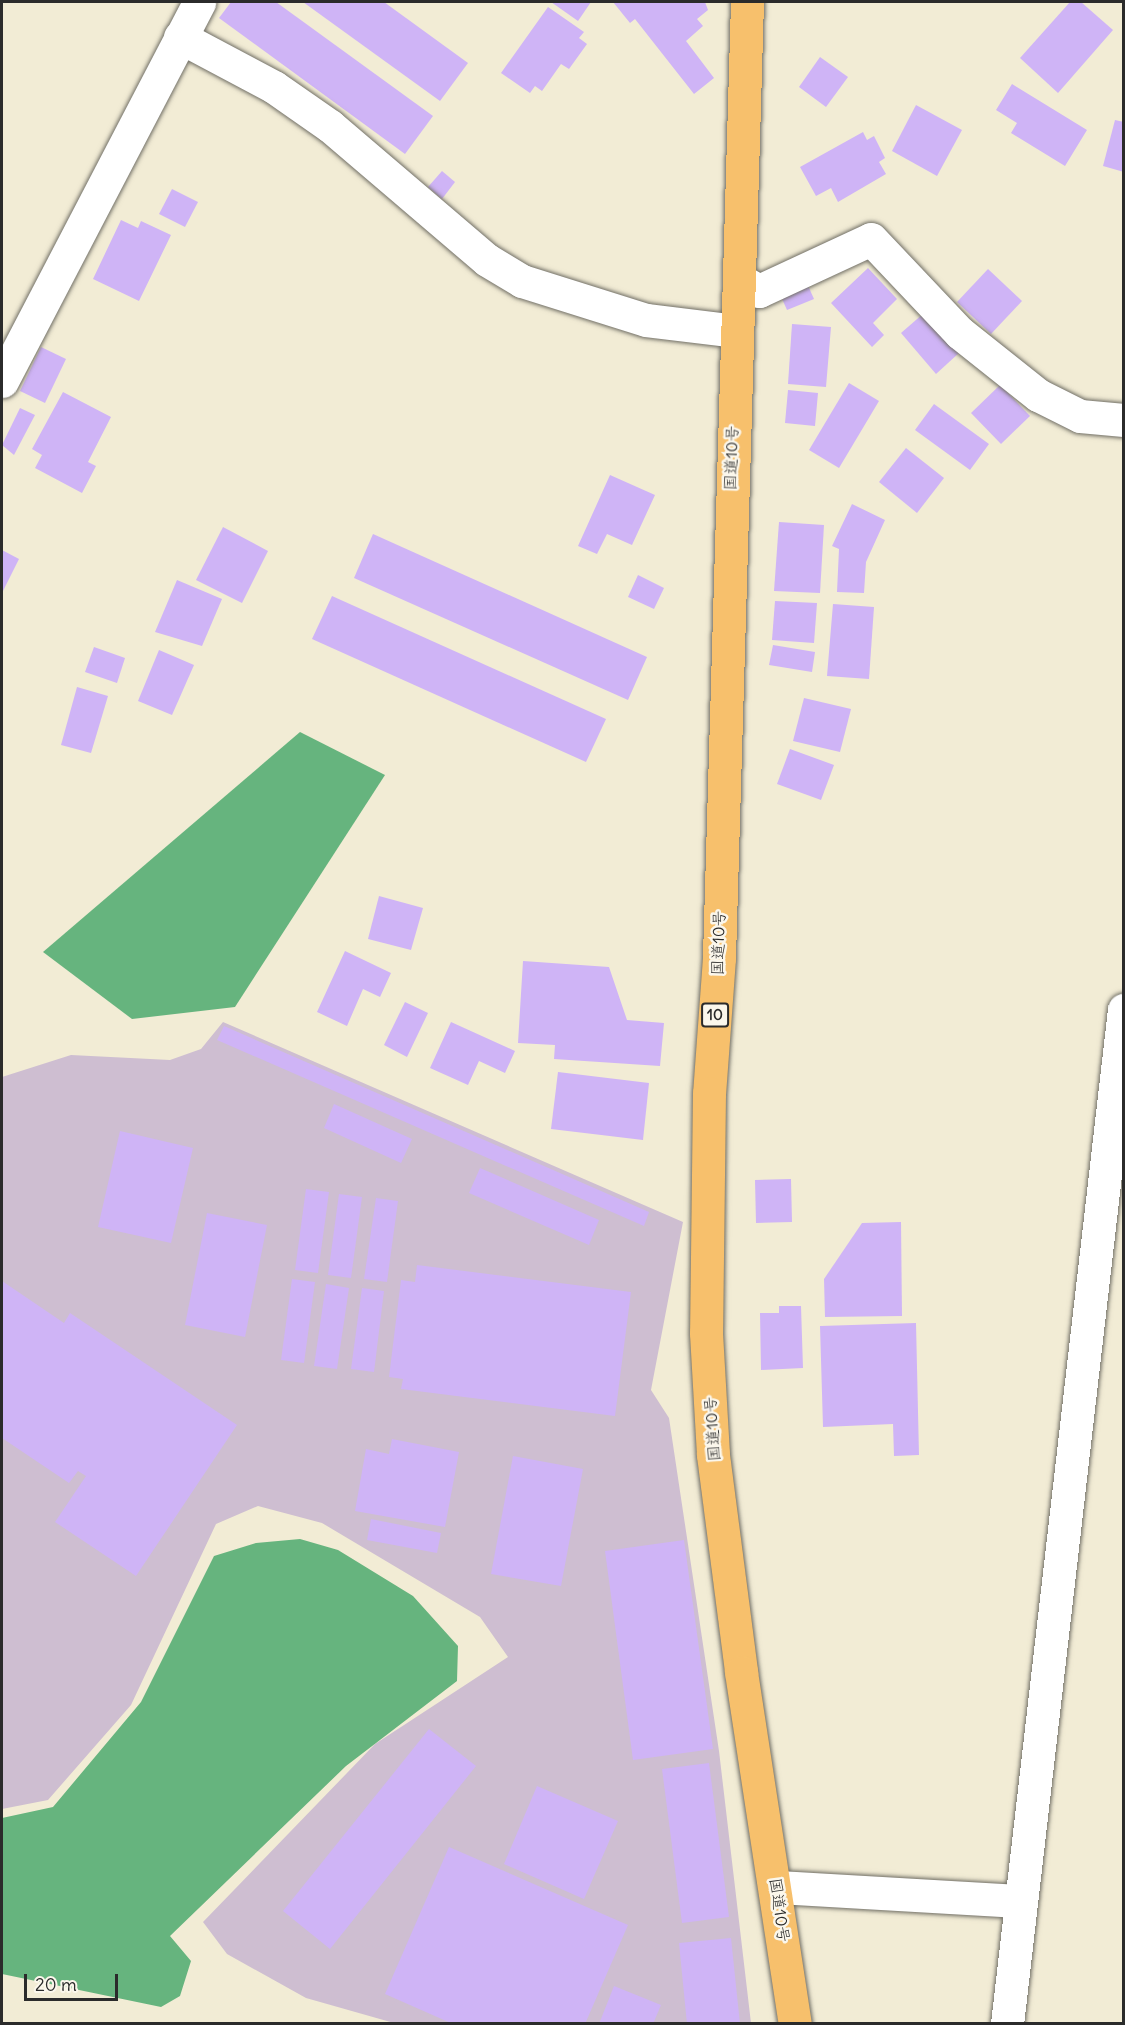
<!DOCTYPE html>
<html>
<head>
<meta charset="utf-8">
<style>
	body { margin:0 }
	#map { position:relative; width:1125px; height:2025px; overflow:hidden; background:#f2ecd5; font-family:Delius,"Klee One",sans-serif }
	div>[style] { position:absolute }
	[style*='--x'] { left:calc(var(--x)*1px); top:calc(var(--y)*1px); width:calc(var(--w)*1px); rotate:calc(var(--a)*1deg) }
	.industrial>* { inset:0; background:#cebed1 }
	.forest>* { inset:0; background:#66b47e }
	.building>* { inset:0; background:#cfb4f6 }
	.roads { filter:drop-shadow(0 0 2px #716f66) drop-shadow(0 0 2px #716f66) }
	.street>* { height:33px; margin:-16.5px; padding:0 16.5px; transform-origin:16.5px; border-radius:16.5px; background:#fff }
	.highway>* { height:33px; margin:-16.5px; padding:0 16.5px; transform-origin:16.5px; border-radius:16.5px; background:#f7c06c }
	span { translate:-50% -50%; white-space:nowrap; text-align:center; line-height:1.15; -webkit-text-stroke:5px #fbf7ec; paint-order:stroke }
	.shield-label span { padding:2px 4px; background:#fbf7ec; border:2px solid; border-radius:4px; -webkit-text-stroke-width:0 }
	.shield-label { font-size:15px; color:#2b2b2b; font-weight:700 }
	.street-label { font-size:16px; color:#2b2b2b }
	.frame { position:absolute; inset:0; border:3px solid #2b2b2b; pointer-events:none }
	.scale { position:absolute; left:24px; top:1974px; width:94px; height:27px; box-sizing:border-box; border:3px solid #2b2b2b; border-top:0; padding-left:8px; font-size:18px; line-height:21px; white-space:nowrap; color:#2b2b2b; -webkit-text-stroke:4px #fbf7ec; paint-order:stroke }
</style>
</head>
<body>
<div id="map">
	<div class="industrial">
		<div style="clip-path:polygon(223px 1022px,683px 1222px,651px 1390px,669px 1418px,719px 1751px,751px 2023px,394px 2023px,306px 1998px,227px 1954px,203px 1922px,375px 1744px,508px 1657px,480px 1617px,322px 1523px,258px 1506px,216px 1524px,131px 1705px,48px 1800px,2px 1809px,2px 1077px,71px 1055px,170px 1060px,201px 1049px)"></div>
	</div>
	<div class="forest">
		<div style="clip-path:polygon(300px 732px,385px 775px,235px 1007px,132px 1019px,43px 952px)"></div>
		<div style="clip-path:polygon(300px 1539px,338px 1550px,413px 1596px,458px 1646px,457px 1681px,346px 1766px,170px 1936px,191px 1961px,180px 1996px,161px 2007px,2px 1974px,2px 1818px,53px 1807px,141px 1702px,214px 1556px,256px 1543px)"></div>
	</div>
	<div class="building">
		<div style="clip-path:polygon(231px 2px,276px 2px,433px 116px,405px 154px,219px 18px)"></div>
		<div style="clip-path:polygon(303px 2px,384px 2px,468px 63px,440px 101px)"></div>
		<div style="clip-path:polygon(551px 2px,591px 2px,578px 21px)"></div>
		<div style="clip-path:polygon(613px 2px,705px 2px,708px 10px,697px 19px,703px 26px,686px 41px,714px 78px,694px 94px,635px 19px,630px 23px)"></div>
		<div style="clip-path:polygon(1070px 2px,1081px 2px,1113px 30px,1058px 93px,1020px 58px)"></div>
		<div style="clip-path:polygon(548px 7px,584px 32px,579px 38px,587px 44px,569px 69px,561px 64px,542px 91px,535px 86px,530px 93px,501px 73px)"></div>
		<div style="clip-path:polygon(820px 57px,848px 77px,826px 107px,799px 87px)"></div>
		<div style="clip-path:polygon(1012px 84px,1087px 130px,1065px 166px,1011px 133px,1017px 123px,996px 110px)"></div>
		<div style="clip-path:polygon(916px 105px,962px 130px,937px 176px,892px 151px)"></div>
		<div style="clip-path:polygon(1115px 120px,1124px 122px,1124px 172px,1103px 166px)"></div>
		<div style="clip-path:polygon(863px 132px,867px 140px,874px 136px,885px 158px,879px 162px,886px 174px,838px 202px,831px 188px,816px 196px,800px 167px)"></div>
		<div style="clip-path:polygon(442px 171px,455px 182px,442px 199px,428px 187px)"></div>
		<div style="clip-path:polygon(172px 189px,198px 202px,185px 227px,159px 214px)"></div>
		<div style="clip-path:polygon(121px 220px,138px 228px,141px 221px,171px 235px,139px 301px,93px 279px)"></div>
		<div style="clip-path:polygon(868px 268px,897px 299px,873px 323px,884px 335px,872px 347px,831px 303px)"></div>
		<div style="clip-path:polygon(988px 269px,1022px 301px,991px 334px,957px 302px)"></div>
		<div style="clip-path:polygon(806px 281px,814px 299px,787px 310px,779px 292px)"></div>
		<div style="clip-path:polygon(924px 313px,959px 353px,936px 374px,901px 333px)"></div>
		<div style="clip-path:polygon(792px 324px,831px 327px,826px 387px,788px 384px)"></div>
		<div style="clip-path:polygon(41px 347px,66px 359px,45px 403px,20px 391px)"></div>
		<div style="clip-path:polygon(849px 383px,879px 401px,839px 468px,809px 450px)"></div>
		<div style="clip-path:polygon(1000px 385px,1030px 416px,1001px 444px,971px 413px)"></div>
		<div style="clip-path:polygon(788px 390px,818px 393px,815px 426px,785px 423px)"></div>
		<div style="clip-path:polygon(63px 392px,111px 417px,88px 462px,96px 466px,82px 493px,35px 468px,42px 455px,32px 449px)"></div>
		<div style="clip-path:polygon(934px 404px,989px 444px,970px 470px,915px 430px)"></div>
		<div style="clip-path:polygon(20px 408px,35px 415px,14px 455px,2px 445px)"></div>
		<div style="clip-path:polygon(906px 448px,944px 478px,917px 513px,879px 482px)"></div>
		<div style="clip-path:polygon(610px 475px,655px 495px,632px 545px,607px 534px,597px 554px,578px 546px)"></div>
		<div style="clip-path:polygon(852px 504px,885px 520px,866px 562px,864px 593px,837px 592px,839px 549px,832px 546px)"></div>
		<div style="clip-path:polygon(779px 522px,824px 525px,820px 593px,774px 591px)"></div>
		<div style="clip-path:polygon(223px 527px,268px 551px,242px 603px,196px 580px)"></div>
		<div style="clip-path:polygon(373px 534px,647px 657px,628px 700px,354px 578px)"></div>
		<div style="clip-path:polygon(2px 550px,19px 559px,2px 593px)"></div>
		<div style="clip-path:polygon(638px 575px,664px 588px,654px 609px,628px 597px)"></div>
		<div style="clip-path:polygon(177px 580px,222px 599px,202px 646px,155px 632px)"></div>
		<div style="clip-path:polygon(332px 596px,606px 719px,586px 762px,312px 639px)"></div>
		<div style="clip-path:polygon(775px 601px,817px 603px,814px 643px,772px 640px)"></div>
		<div style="clip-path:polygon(833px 604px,874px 607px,869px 679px,827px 676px)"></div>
		<div style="clip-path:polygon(773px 645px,815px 652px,812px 672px,769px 665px)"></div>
		<div style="clip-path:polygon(94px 647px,125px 658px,117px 683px,85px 672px)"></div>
		<div style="clip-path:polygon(159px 650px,194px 665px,172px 715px,138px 701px)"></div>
		<div style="clip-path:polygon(77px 687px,108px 696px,91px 753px,61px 745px)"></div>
		<div style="clip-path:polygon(804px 698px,851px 709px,840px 752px,793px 741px)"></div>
		<div style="clip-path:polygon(790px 749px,834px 765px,821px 800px,777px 784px)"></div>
		<div style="clip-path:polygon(379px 896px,423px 908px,411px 950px,368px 939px)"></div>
		<div style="clip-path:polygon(345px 951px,391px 973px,380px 997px,363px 989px,347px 1026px,317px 1012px)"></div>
		<div style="clip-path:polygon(523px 961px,609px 967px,627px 1020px,664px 1023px,660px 1066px,554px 1059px,555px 1045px,518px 1043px)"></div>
		<div style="clip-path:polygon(405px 1002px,428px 1013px,407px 1057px,384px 1045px)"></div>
		<div style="clip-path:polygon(451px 1022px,515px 1051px,505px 1073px,479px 1061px,468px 1085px,430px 1068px)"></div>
		<div style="clip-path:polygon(224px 1026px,649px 1212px,644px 1226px,217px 1040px)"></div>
		<div style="clip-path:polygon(558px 1072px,649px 1083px,643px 1140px,551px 1129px)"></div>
		<div style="clip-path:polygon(334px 1104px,412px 1139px,401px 1163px,324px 1128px)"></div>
		<div style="clip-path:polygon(120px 1131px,193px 1148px,171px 1243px,98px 1227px)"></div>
		<div style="clip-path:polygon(480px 1168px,599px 1220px,589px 1245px,469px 1193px)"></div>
		<div style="clip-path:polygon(791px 1179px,792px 1222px,756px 1223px,755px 1180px)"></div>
		<div style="clip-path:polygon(306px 1189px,329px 1192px,318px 1273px,295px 1270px)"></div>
		<div style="clip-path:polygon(339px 1194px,362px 1197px,351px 1278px,328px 1275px)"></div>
		<div style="clip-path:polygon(376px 1198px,398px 1201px,387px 1282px,364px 1279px)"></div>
		<div style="clip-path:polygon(207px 1213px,267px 1225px,245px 1337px,185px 1325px)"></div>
		<div style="clip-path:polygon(901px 1222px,902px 1316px,825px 1317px,824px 1279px,862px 1223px)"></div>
		<div style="clip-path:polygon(417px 1265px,631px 1292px,615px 1416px,401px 1389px,403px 1379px,389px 1377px,401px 1280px,415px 1282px)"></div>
		<div style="clip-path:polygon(292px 1279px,315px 1282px,304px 1363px,281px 1360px)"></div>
		<div style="clip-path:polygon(2px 1281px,64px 1323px,70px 1313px,237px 1425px,136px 1576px,55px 1522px,86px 1476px,78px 1471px,69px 1483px,2px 1438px)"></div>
		<div style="clip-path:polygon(326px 1284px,349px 1288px,337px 1369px,314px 1366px)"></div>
		<div style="clip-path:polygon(362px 1288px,384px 1291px,374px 1372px,351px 1369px)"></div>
		<div style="clip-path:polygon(779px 1306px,801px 1306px,803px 1368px,761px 1370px,760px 1313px,779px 1313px)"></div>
		<div style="clip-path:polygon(916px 1323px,919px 1455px,894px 1456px,893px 1424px,823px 1427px,820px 1326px)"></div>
		<div style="clip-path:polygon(392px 1439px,459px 1452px,445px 1527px,355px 1511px,366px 1449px,389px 1454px)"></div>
		<div style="clip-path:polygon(513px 1456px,583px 1469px,561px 1586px,491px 1574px)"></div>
		<div style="clip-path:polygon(371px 1519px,441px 1533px,437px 1553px,367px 1540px)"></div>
		<div style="clip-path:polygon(684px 1540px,713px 1749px,633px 1760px,605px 1551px)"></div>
		<div style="clip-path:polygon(429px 1729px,476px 1766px,330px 1949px,283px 1911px)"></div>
		<div style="clip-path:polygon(709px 1763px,729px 1917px,682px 1923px,662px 1769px)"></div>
		<div style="clip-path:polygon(537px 1786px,618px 1821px,584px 1899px,504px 1864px)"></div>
		<div style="clip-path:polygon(449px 1847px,628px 1925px,585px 2024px,453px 2024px,385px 1994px)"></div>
		<div style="clip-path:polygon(731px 1938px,740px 2024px,687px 2024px,679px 1943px)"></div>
		<div style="clip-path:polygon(614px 1986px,661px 2005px,653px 2024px,599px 2024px)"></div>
	</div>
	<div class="roads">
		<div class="street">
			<div style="--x:180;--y:37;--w:106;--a:28"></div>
			<div style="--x:274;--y:87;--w:68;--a:34.9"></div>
			<div style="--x:330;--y:126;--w:206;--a:40.5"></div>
			<div style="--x:487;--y:260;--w:41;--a:31"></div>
			<div style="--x:522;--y:281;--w:130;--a:17.5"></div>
			<div style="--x:646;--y:320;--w:90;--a:7"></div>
			<div style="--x:740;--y:280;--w:22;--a:30"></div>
			<div style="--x:759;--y:291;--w:123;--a:-24.9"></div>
			<div style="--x:871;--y:239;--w:129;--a:46.6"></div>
			<div style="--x:960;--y:333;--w:100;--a:38.5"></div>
			<div style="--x:1038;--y:395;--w:47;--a:26.6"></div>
			<div style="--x:1080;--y:416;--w:44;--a:5.2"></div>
			<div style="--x:2;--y:381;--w:427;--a:-62.5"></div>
			<div style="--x:777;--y:1887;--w:243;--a:3.3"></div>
			<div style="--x:1007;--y:2024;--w:1021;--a:-83.42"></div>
		</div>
		<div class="highway">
			<div style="--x:747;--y:2;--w:956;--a:91.68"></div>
			<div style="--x:719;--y:958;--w:135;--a:94.2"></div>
			<div style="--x:709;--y:1093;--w:240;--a:90.7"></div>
			<div style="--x:706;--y:1333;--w:122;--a:86.7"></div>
			<div style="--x:713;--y:1455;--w:219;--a:82.6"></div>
			<div style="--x:741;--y:1672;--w:356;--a:81.3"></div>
		</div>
	</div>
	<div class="shield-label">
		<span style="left:715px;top:1015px">10</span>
	</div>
	<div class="street-label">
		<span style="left:731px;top:458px;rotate:-88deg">国道10号</span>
		<span style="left:718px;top:943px;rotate:-88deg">国道10号</span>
		<span style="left:712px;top:1429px;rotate:-94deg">国道10号</span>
		<span style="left:780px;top:1910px;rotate:82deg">国道10号</span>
	</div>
	<div class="frame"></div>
	<div class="scale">20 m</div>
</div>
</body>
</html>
